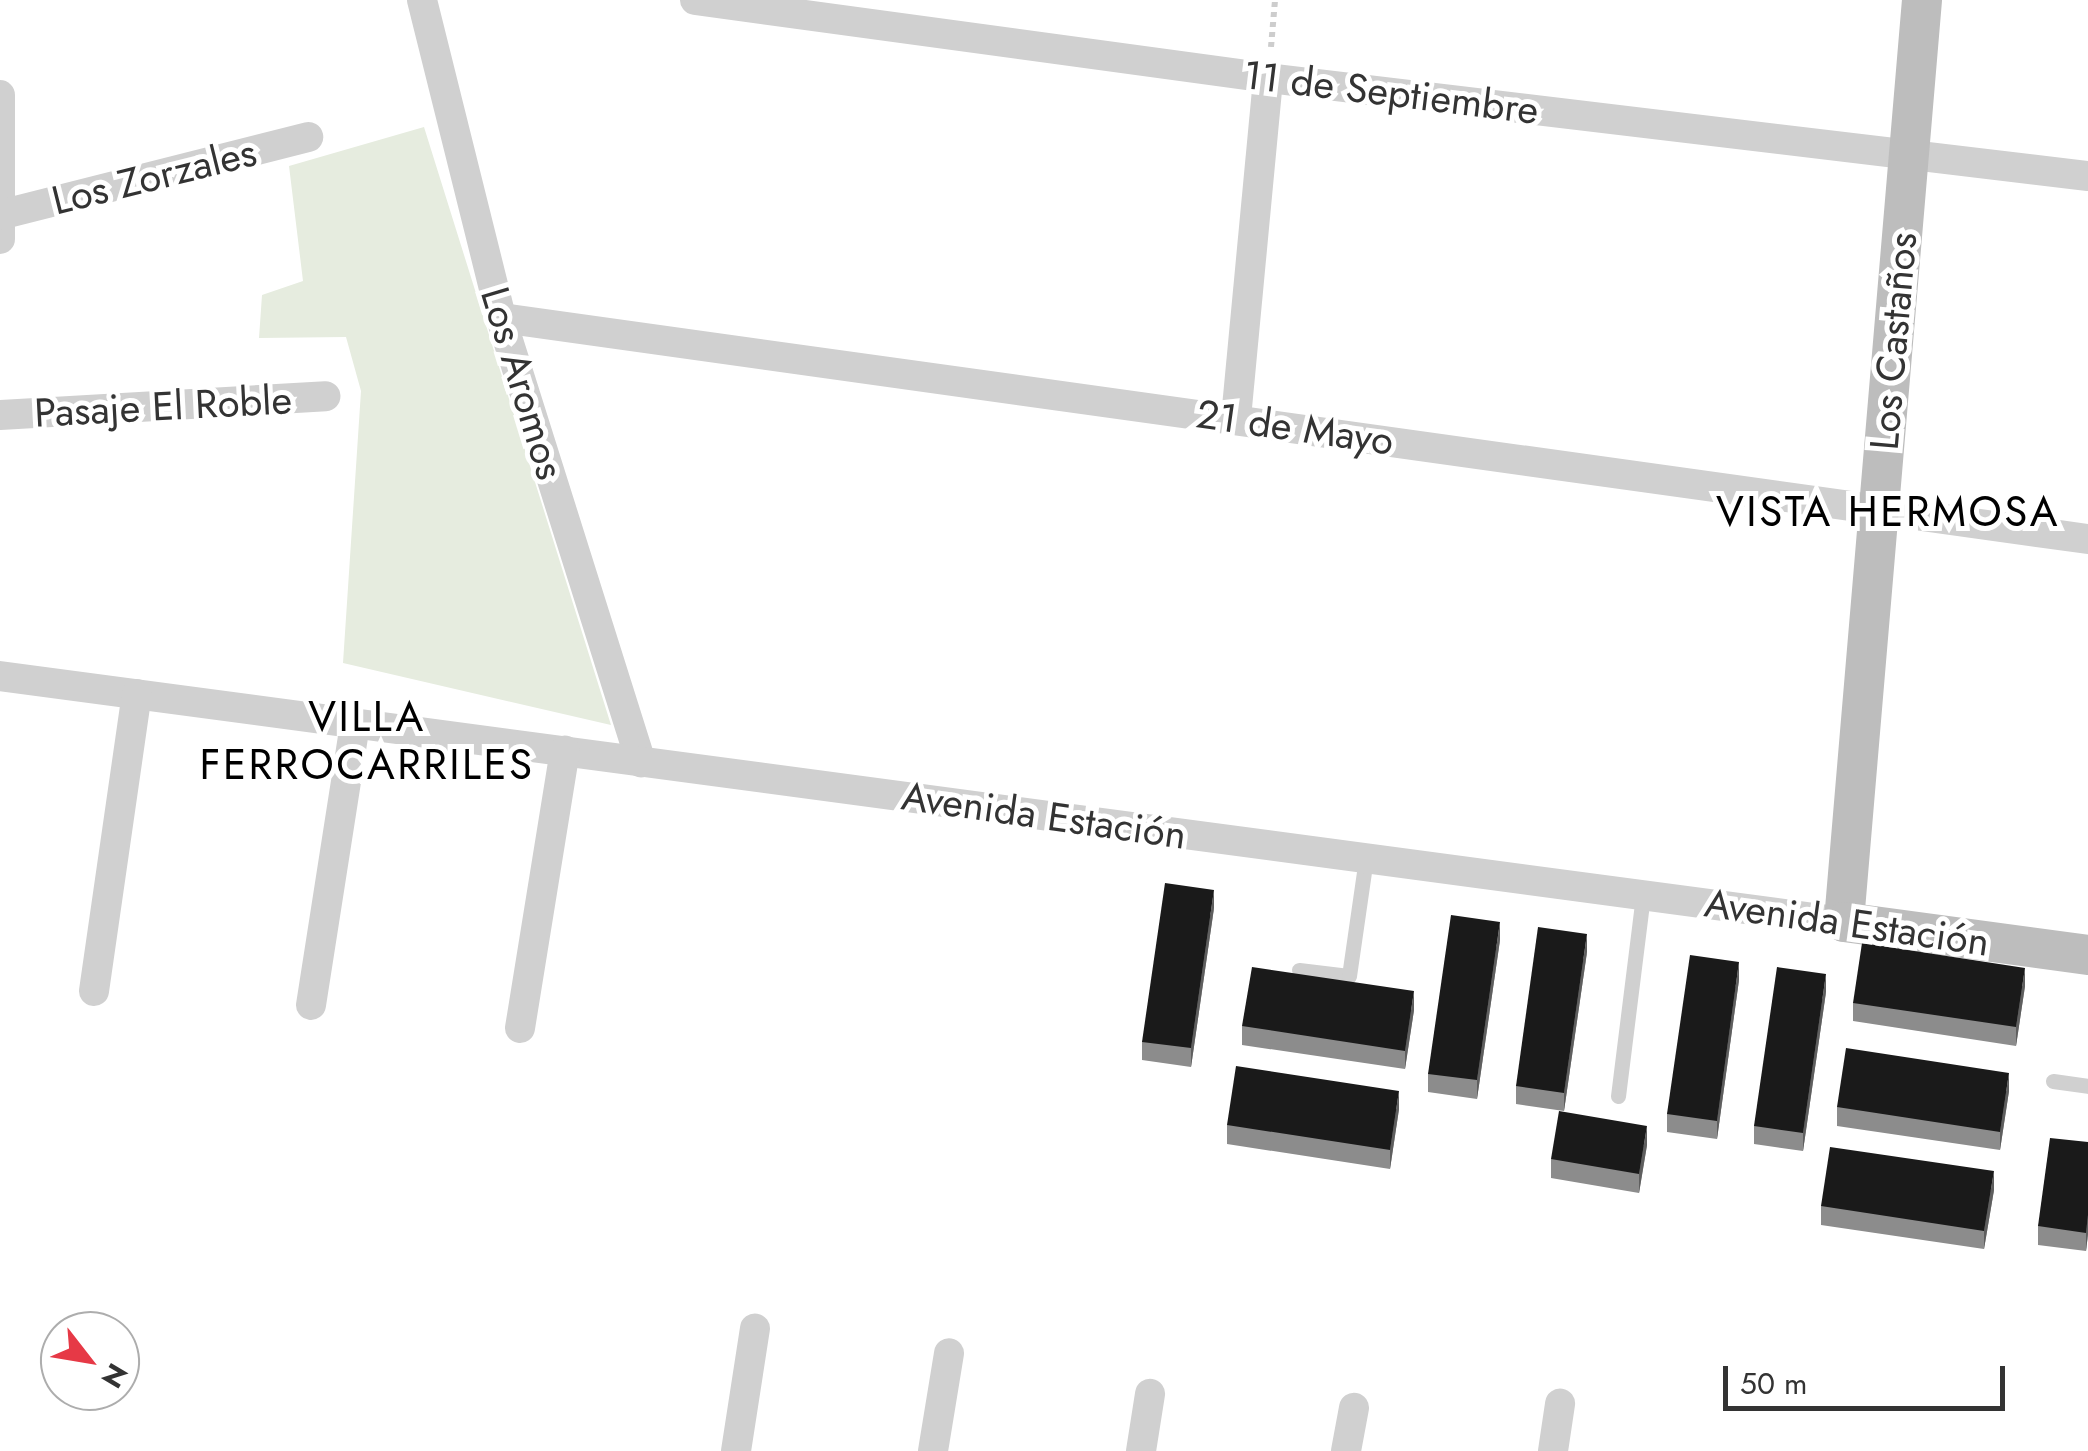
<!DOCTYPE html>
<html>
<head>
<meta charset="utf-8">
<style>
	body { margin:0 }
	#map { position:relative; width:2088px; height:1451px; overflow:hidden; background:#fff; font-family:Jost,sans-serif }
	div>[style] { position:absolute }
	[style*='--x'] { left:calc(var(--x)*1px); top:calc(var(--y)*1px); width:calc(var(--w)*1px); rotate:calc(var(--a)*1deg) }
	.green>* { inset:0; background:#e6ecdf }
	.path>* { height:6px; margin-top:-3px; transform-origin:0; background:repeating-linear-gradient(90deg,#cdcdcd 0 5px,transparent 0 10px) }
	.lane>* { height:15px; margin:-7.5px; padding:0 7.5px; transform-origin:7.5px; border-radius:7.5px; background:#d0d0d0 }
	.street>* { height:30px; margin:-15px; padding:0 15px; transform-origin:15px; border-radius:15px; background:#d0d0d0 }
	.secondary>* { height:40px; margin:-20px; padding:0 20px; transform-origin:20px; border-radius:20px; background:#bdbdbd }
	.wall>* { inset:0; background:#8c8c8c }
	.shaded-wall>* { inset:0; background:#5f5f5f }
	.building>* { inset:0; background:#1a1a1a }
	span { translate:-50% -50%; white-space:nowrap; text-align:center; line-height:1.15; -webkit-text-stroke:10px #fff; paint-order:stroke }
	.street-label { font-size:40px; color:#333 }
	.neighbourhood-label { font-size:42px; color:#000; letter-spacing:2.5px }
	.north { position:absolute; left:40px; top:1311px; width:100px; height:100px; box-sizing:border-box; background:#fff; border:2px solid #adadad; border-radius:50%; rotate:121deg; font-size:28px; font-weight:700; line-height:40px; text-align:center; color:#333 }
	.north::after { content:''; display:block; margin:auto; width:35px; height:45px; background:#e63946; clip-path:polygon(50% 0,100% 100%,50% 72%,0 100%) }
	.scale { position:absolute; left:1723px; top:1366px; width:282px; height:45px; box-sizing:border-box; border:5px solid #333; border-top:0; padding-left:12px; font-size:30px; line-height:35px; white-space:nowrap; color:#333; -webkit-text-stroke:8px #fff; paint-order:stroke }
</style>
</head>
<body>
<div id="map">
	<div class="green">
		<div style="clip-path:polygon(424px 127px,611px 725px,343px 663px,361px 391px,346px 337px,259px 338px,262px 295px,303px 281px,289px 166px)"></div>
	</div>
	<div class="path">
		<div style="--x:1271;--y:47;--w:47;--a:-85.1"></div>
	</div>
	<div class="lane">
		<div style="--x:1299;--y:970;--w:50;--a:6.8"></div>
		<div style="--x:1349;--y:976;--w:119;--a:-81.8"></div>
		<div style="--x:2053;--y:1081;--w:35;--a:8"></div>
		<div style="--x:1618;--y:1096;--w:203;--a:-82.9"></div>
	</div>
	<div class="street">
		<div style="--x:422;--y:0;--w:328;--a:76"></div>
		<div style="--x:501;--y:318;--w:466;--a:72.5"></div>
		<div style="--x:695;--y:0;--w:578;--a:7.75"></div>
		<div style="--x:1268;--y:78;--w:826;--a:6.82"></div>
		<div style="--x:0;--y:95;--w:144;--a:90"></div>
		<div style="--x:0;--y:215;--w:318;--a:-14.2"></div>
		<div style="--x:501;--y:318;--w:1602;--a:7.93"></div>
		<div style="--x:0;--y:415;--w:326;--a:-3.3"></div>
		<div style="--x:1236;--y:418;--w:342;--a:-84.6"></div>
		<div style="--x:0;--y:676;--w:1860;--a:7.6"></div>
		<div style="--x:94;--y:991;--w:300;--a:-81.8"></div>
		<div style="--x:311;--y:1005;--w:285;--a:-81.1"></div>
		<div style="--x:520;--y:1028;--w:281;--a:-80.8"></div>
		<div style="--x:736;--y:1451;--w:124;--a:-81.2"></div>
		<div style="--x:933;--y:1451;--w:99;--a:-80.7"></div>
		<div style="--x:1141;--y:1451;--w:58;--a:-81"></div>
		<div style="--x:1346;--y:1451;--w:44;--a:-79.5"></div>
		<div style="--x:1553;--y:1451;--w:48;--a:-81.5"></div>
	</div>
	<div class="secondary">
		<div style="--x:1922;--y:0;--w:925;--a:94.84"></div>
		<div style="--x:1844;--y:922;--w:246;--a:7.7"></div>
	</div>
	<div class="wall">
		<div style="clip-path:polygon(1214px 908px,1191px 1067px,1142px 1060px,1142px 1042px)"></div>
		<div style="clip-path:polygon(1500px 940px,1477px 1099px,1428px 1092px,1428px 1074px)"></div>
		<div style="clip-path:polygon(1587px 952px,1564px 1111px,1516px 1104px,1516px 1086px)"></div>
		<div style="clip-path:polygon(1739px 980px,1717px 1139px,1667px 1132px,1667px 1114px)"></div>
		<div style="clip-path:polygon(2025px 986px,2016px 1046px,1853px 1021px,1853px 1003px)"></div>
		<div style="clip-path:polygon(1826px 992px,1803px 1151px,1754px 1144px,1754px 1126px)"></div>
		<div style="clip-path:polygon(1414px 1010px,1405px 1069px,1242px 1045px,1242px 1026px)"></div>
		<div style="clip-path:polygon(2009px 1091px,2000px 1150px,1837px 1126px,1837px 1107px)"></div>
		<div style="clip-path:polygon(1399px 1109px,1390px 1169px,1227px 1144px,1227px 1125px)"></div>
		<div style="clip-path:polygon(2088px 1142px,2088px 1234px,2086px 1251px,2038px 1245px,2038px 1226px)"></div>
		<div style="clip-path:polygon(1647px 1145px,1639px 1193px,1551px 1178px,1551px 1159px)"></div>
		<div style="clip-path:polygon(1994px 1190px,1984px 1249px,1821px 1225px,1821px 1206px)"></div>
	</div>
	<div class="shaded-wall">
		<div style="clip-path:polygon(1214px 890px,1214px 908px,1191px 1067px,1191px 1048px)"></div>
		<div style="clip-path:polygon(1500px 922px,1500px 940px,1477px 1099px,1477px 1080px)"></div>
		<div style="clip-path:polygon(1587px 934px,1587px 952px,1564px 1111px,1564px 1093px)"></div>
		<div style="clip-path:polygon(1739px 962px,1739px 980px,1717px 1139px,1717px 1121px)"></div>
		<div style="clip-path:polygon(2025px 968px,2025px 986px,2016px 1046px,2016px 1027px)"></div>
		<div style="clip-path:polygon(1826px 974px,1826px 992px,1803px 1151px,1803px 1133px)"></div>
		<div style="clip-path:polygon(1414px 991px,1414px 1010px,1405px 1069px,1405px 1051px)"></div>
		<div style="clip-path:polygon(2009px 1073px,2009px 1091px,2000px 1150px,2000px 1132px)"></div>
		<div style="clip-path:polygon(1399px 1091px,1399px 1109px,1390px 1169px,1390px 1150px)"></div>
		<div style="clip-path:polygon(1647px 1126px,1647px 1145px,1639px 1193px,1639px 1174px)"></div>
		<div style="clip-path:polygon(1994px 1171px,1994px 1190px,1984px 1249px,1984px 1231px)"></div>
		<div style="clip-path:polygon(2088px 1215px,2088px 1234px,2086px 1251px,2086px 1233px)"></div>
	</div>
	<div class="building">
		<div style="clip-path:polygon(1165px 883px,1214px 890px,1191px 1048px,1142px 1042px)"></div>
		<div style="clip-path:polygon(1451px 915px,1500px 922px,1477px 1080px,1428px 1074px)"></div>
		<div style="clip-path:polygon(1538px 927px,1587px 934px,1564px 1093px,1516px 1086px)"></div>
		<div style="clip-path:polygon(1862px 943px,2025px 968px,2016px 1027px,1853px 1003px)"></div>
		<div style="clip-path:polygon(1690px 955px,1739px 962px,1717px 1121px,1667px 1114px)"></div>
		<div style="clip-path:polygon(1252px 967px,1414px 991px,1405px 1051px,1242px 1026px)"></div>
		<div style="clip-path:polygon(1777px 967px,1826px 974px,1803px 1133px,1754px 1126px)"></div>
		<div style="clip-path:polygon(1846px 1048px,2009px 1073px,2000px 1132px,1837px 1107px)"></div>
		<div style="clip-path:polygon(1236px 1066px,1399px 1091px,1390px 1150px,1227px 1125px)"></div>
		<div style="clip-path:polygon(1559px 1111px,1647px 1126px,1639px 1174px,1551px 1159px)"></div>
		<div style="clip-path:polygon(2050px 1138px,2088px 1142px,2088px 1215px,2086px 1233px,2038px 1226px)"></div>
		<div style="clip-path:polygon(1830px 1147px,1994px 1171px,1984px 1231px,1821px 1206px)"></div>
	</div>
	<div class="street-label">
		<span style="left:1391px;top:92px;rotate:7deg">11 de Septiembre</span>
		<span style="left:154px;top:176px;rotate:-14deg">Los Zorzales</span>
		<span style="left:1893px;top:341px;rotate:-85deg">Los Castaños</span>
		<span style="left:523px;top:383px;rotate:73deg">Los Aromos</span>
		<span style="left:163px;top:406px;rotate:-3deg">Pasaje El Roble</span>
		<span style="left:1295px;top:427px;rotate:8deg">21 de Mayo</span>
		<span style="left:1044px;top:815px;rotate:8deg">Avenida Estación</span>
		<span style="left:1847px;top:922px;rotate:8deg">Avenida Estación</span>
	</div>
	<div class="neighbourhood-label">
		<span style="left:1888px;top:512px">VISTA HERMOSA</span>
		<span style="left:367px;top:741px">VILLA<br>FERROCARRILES</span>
	</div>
	<div class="north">N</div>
	<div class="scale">50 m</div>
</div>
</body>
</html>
